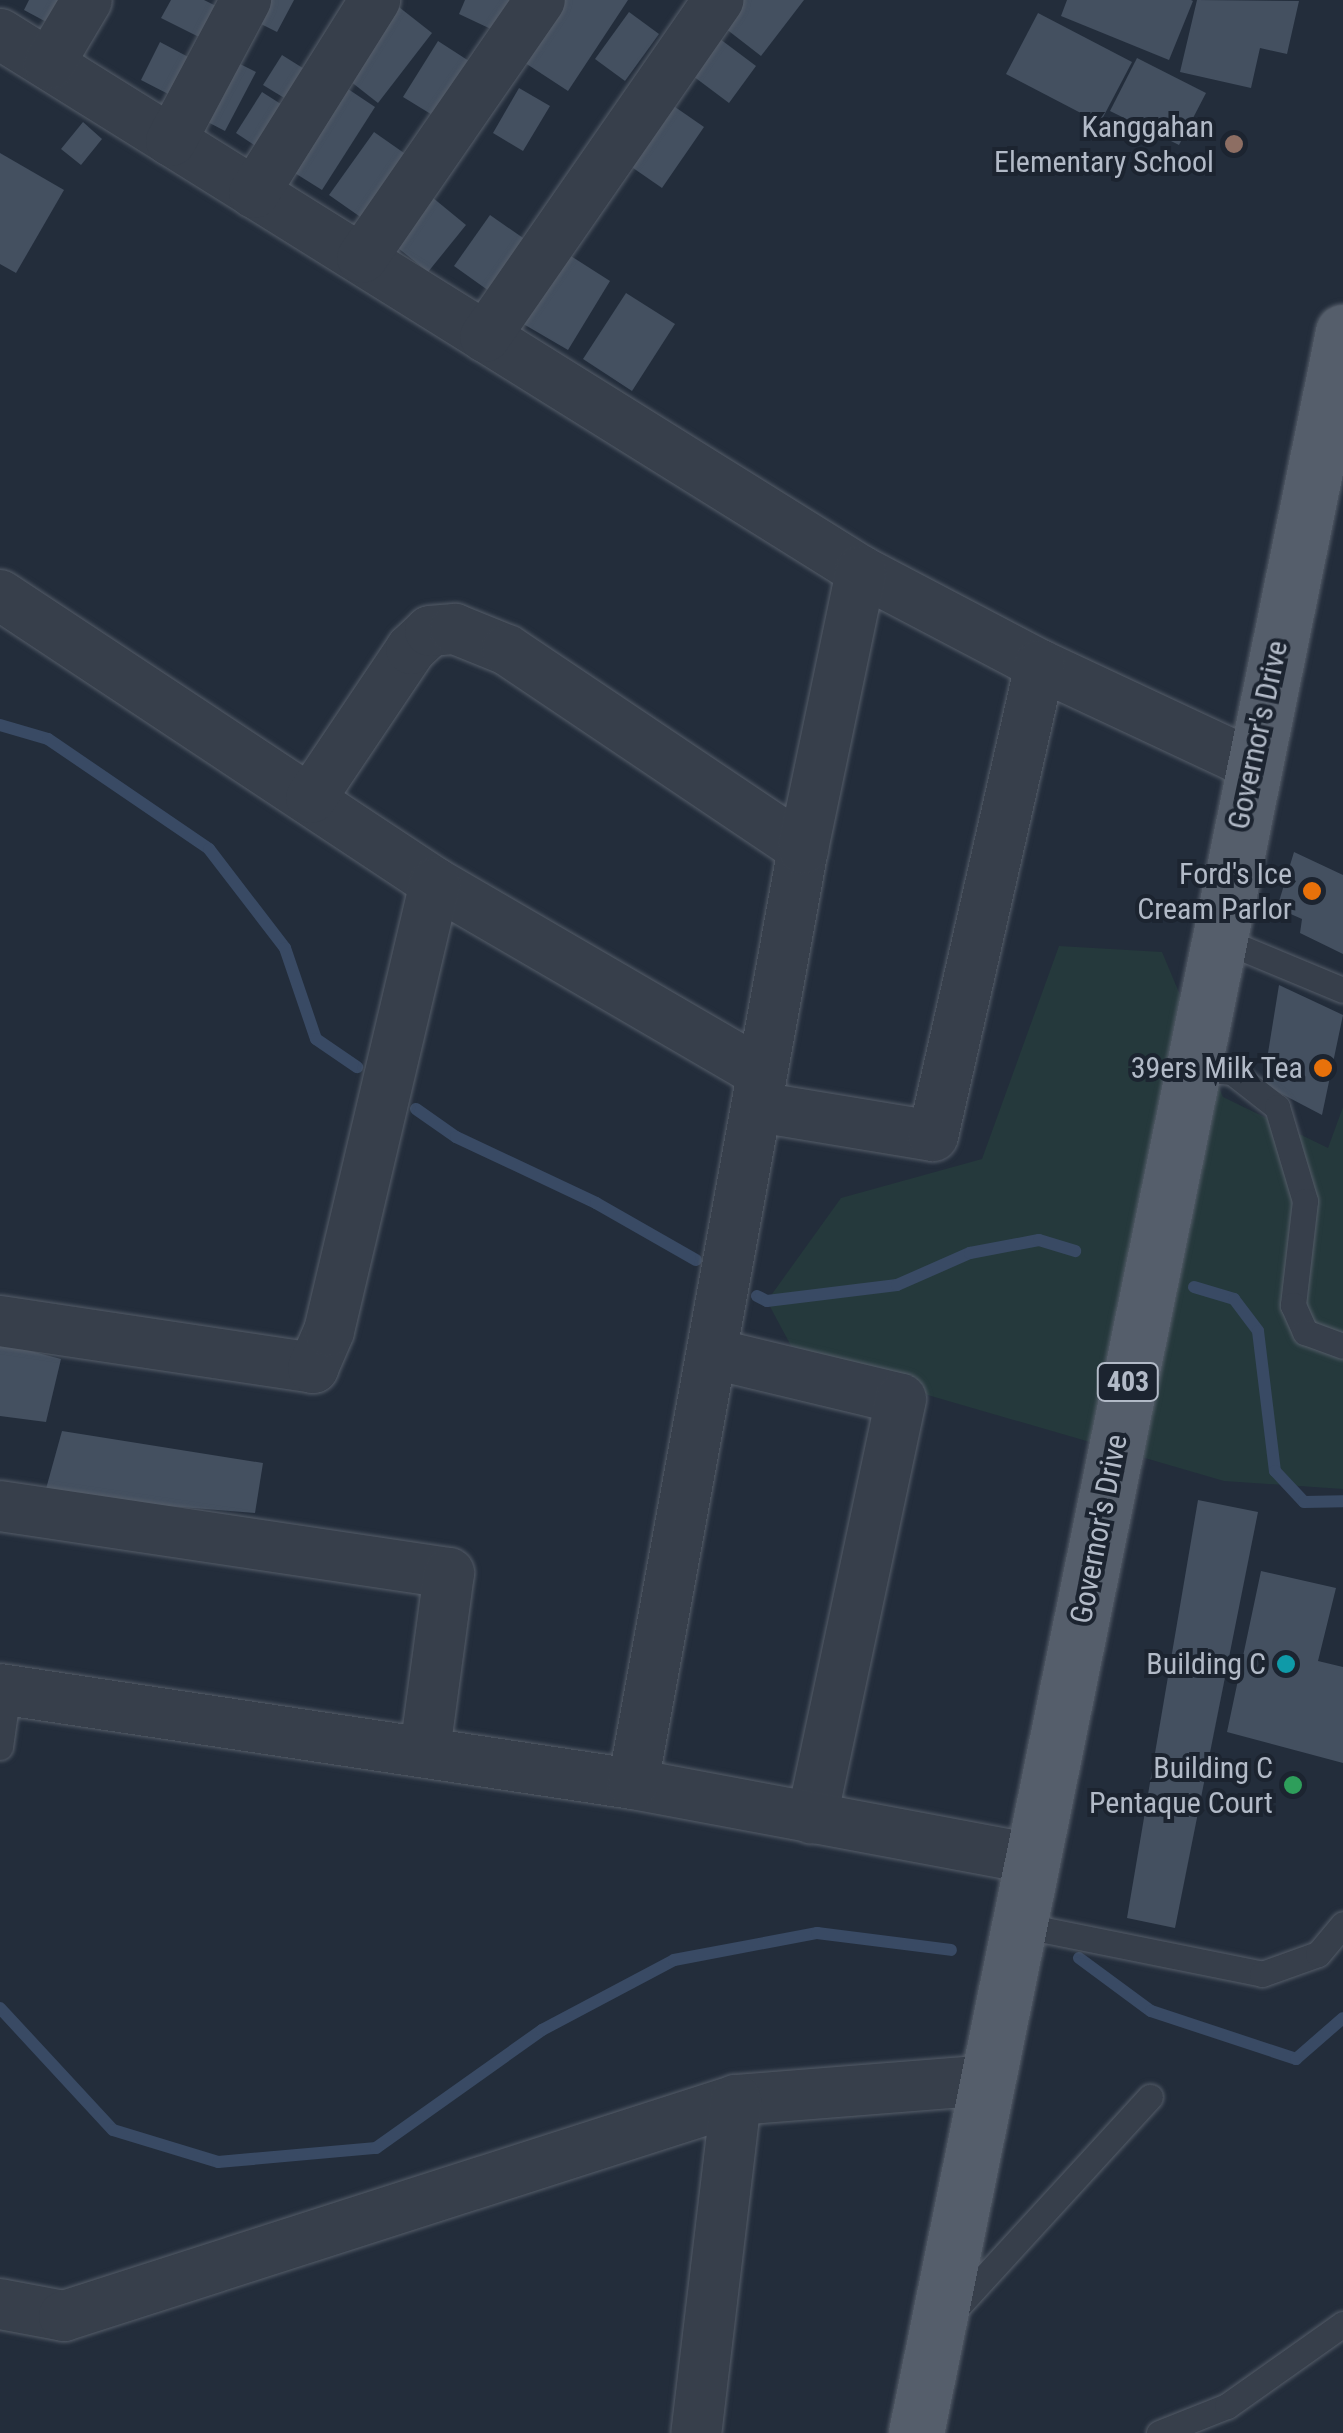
<!DOCTYPE html>
<html>
<head>
<meta charset="utf-8">
<style>
	body { margin:0 }
	#map { position:relative; width:1343px; height:2433px; overflow:hidden; background:#232d3b; font-family:"Roboto Condensed",sans-serif }
	div>[style] { position:absolute }
	[style*='--x'] { left:calc(var(--x)*1px); top:calc(var(--y)*1px); width:calc(var(--w)*1px); rotate:calc(var(--a)*1deg) }
	.green>* { inset:0; background:#25393c }
	.stream>* { height:12px; margin:-6px; padding:0 6px; transform-origin:6px; border-radius:6px; background:#394a64 }
	.building>* { inset:0; background:#445060 }
	.roads { filter:drop-shadow(0 0 2px #555d69) drop-shadow(0 0 2px #555d69) }
	.service>* { height:25px; margin:-12.5px; padding:0 12.5px; transform-origin:12.5px; border-radius:12.5px; background:#373f4b }
	.minor>* { height:50px; margin:-25px; padding:0 25px; transform-origin:25px; border-radius:25px; background:#373f4b }
	.primary>* { height:55px; margin:-27.5px; padding:0 27.5px; transform-origin:27.5px; border-radius:27.5px; background:#555e6b }
	.dots>* { width:28px; height:28px; translate:-50% -50%; box-sizing:border-box; border:5px solid #1c2430; border-radius:50% }
	span { translate:-50% -50%; white-space:nowrap; text-align:center; line-height:1.15; -webkit-text-stroke:8px #1c2430; paint-order:stroke }
	.shield-label span { padding:2px 8px; background:#1c2430; border:2px solid; border-radius:8px; -webkit-text-stroke-width:0 }
	.shield-label { font-size:28px; color:#b2bac7; font-weight:700 }
	.poi-label { font-size:30px; color:#b2bac7 }
	.right { translate:-100% -50%; text-align:right }
	.street-label { font-size:30px; color:#b2bac7 }
</style>
</head>
<body>
<div id="map">
	<div class="green">
		<div style="clip-path:polygon(1059px 946px,1162px 952px,1223px 1097px,1328px 1148px,1343px 1107px,1343px 1489px,1224px 1481px,797px 1357px,767px 1301px,841px 1198px,982px 1159px)"></div>
	</div>
	<div class="stream">
		<div style="--x:0;--y:725;--w:50;--a:16.3"></div>
		<div style="--x:48;--y:739;--w:195;--a:34.3"></div>
		<div style="--x:209;--y:849;--w:125;--a:52.5"></div>
		<div style="--x:285;--y:948;--w:96;--a:71.2"></div>
		<div style="--x:316;--y:1039;--w:50;--a:34.3"></div>
		<div style="--x:416;--y:1109;--w:49;--a:35"></div>
		<div style="--x:456;--y:1137;--w:155;--a:25.2"></div>
		<div style="--x:596;--y:1203;--w:115;--a:29.7"></div>
		<div style="--x:1194;--y:1287;--w:42;--a:16.7"></div>
		<div style="--x:1234;--y:1299;--w:40;--a:53"></div>
		<div style="--x:1258;--y:1331;--w:141;--a:83.1"></div>
		<div style="--x:1275;--y:1471;--w:42;--a:46.9"></div>
		<div style="--x:1304;--y:1502;--w:39;--a:-1"></div>
		<div style="--x:757;--y:1296;--w:11;--a:27"></div>
		<div style="--x:767;--y:1301;--w:131;--a:-7"></div>
		<div style="--x:897;--y:1285;--w:80;--a:-23.7"></div>
		<div style="--x:970;--y:1253;--w:70;--a:-10.7"></div>
		<div style="--x:1039;--y:1240;--w:38;--a:17"></div>
		<div style="--x:1079;--y:1958;--w:89;--a:36.4"></div>
		<div style="--x:1151;--y:2011;--w:153;--a:18.3"></div>
		<div style="--x:1296;--y:2059;--w:62;--a:-41.1"></div>
		<div style="--x:0;--y:2008;--w:166;--a:47.2"></div>
		<div style="--x:113;--y:2130;--w:110;--a:16.9"></div>
		<div style="--x:218;--y:2162;--w:159;--a:-5.1"></div>
		<div style="--x:376;--y:2148;--w:204;--a:-35.4"></div>
		<div style="--x:542;--y:2030;--w:149;--a:-27.9"></div>
		<div style="--x:674;--y:1960;--w:146;--a:-10.7"></div>
		<div style="--x:817;--y:1933;--w:135;--a:7.2"></div>
	</div>
	<div class="building">
		<div style="clip-path:polygon(29px 0,82px 0,65px 32px,24px 10px)"></div>
		<div style="clip-path:polygon(171px 0,204px 0,220px 8px,203px 39px,161px 18px)"></div>
		<div style="clip-path:polygon(248px 0,294px 0,277px 32px,241px 14px)"></div>
		<div style="clip-path:polygon(390px 0,432px 33px,378px 103px,336px 70px)"></div>
		<div style="clip-path:polygon(465px 0,518px 0,510px 38px,459px 14px)"></div>
		<div style="clip-path:polygon(549px 0,628px 0,568px 91px,513px 55px)"></div>
		<div style="clip-path:polygon(725px 0,804px 0,761px 56px,712px 18px)"></div>
		<div style="clip-path:polygon(1067px 0,1191px 0,1193px 1px,1169px 60px,1061px 16px)"></div>
		<div style="clip-path:polygon(1197px 0,1299px 1px,1287px 54px,1260px 48px,1251px 88px,1180px 72px)"></div>
		<div style="clip-path:polygon(629px 12px,659px 34px,625px 81px,595px 59px)"></div>
		<div style="clip-path:polygon(1038px 13px,1132px 62px,1100px 123px,1006px 74px)"></div>
		<div style="clip-path:polygon(712px 33px,756px 66px,729px 103px,685px 70px)"></div>
		<div style="clip-path:polygon(438px 41px,486px 72px,452px 127px,403px 97px)"></div>
		<div style="clip-path:polygon(160px 42px,194px 60px,174px 97px,141px 80px)"></div>
		<div style="clip-path:polygon(282px 55px,317px 77px,299px 107px,263px 85px)"></div>
		<div style="clip-path:polygon(228px 58px,256px 72px,225px 131px,198px 117px)"></div>
		<div style="clip-path:polygon(1137px 58px,1206px 93px,1179px 145px,1110px 111px)"></div>
		<div style="clip-path:polygon(336px 81px,375px 107px,322px 190px,282px 165px)"></div>
		<div style="clip-path:polygon(519px 88px,550px 106px,523px 151px,493px 133px)"></div>
		<div style="clip-path:polygon(262px 92px,295px 113px,269px 155px,236px 133px)"></div>
		<div style="clip-path:polygon(665px 100px,704px 127px,662px 188px,623px 161px)"></div>
		<div style="clip-path:polygon(83px 122px,102px 139px,81px 165px,61px 149px)"></div>
		<div style="clip-path:polygon(374px 132px,424px 167px,379px 230px,329px 195px)"></div>
		<div style="clip-path:polygon(0 153px,64px 190px,16px 273px,0 264px)"></div>
		<div style="clip-path:polygon(427px 193px,466px 225px,428px 272px,388px 240px)"></div>
		<div style="clip-path:polygon(490px 215px,539px 249px,503px 301px,454px 266px)"></div>
		<div style="clip-path:polygon(563px 251px,610px 281px,568px 350px,520px 322px)"></div>
		<div style="clip-path:polygon(626px 293px,675px 324px,632px 391px,583px 359px)"></div>
		<div style="clip-path:polygon(1294px 852px,1343px 875px,1343px 954px,1300px 933px,1302px 919px,1277px 908px)"></div>
		<div style="clip-path:polygon(1279px 985px,1343px 1015px,1322px 1115px,1263px 1084px)"></div>
		<div style="clip-path:polygon(0 1343px,61px 1359px,46px 1422px,0 1416px)"></div>
		<div style="clip-path:polygon(62px 1431px,263px 1463px,255px 1513px,44px 1496px)"></div>
		<div style="clip-path:polygon(1198px 1500px,1258px 1512px,1175px 1928px,1127px 1918px)"></div>
		<div style="clip-path:polygon(1261px 1571px,1336px 1588px,1318px 1661px,1343px 1667px,1343px 1763px,1227px 1732px)"></div>
	</div>
	<div class="roads">
		<div class="service">
			<div style="--x:1218;--y:938;--w:135;--a:22.6"></div>
			<div style="--x:1191;--y:1068;--w:41;--a:5.6"></div>
			<div style="--x:1232;--y:1072;--w:57;--a:37.9"></div>
			<div style="--x:1277;--y:1107;--w:98;--a:73.4"></div>
			<div style="--x:1305;--y:1201;--w:105;--a:96.6"></div>
			<div style="--x:1293;--y:1305;--w:30;--a:66"></div>
			<div style="--x:1305;--y:1332;--w:40;--a:20.2"></div>
			<div style="--x:0;--y:1747;--w:57;--a:-81.9"></div>
			<div style="--x:1020;--y:1925;--w:247;--a:11.4"></div>
			<div style="--x:1262;--y:1974;--w:59;--a:-19.7"></div>
			<div style="--x:1318;--y:1954;--w:39;--a:-50"></div>
			<div style="--x:950;--y:2315;--w:296;--a:-47.5"></div>
			<div style="--x:1159;--y:2433;--w:73;--a:-21.7"></div>
			<div style="--x:1227;--y:2406;--w:142;--a:-35.3"></div>
		</div>
		<div class="minor">
			<div style="--x:0;--y:34;--w:1015;--a:31.95"></div>
			<div style="--x:861;--y:571;--w:202;--a:27.7"></div>
			<div style="--x:1040;--y:665;--w:233;--a:25.1"></div>
			<div style="--x:49;--y:64;--w:74;--a:-59.3"></div>
			<div style="--x:171;--y:141;--w:160;--a:-62"></div>
			<div style="--x:254;--y:193;--w:228;--a:-57.9"></div>
			<div style="--x:362;--y:258;--w:313;--a:-55.4"></div>
			<div style="--x:485;--y:337;--w:410;--a:-55.3"></div>
			<div style="--x:0;--y:595;--w:522;--a:33.51"></div>
			<div style="--x:435;--y:883;--w:378;--a:30.2"></div>
			<div style="--x:311;--y:798;--w:179;--a:-56.1"></div>
			<div style="--x:411;--y:649;--w:26;--a:-43"></div>
			<div style="--x:430;--y:631;--w:25;--a:-5"></div>
			<div style="--x:455;--y:629;--w:56;--a:22"></div>
			<div style="--x:507;--y:650;--w:357;--a:33.9"></div>
			<div style="--x:758;--y:1107;--w:177;--a:9.4"></div>
			<div style="--x:933;--y:1136;--w:483;--a:-77.2"></div>
			<div style="--x:0;--y:1321;--w:317;--a:8.5"></div>
			<div style="--x:313;--y:1368;--w:40;--a:-66.6"></div>
			<div style="--x:329;--y:1331;--w:460;--a:-76.7"></div>
			<div style="--x:714;--y:1354;--w:192;--a:13.5"></div>
			<div style="--x:901;--y:1399;--w:429;--a:102"></div>
			<div style="--x:0;--y:1506;--w:454;--a:8.5"></div>
			<div style="--x:449;--y:1573;--w:180;--a:97.7"></div>
			<div style="--x:0;--y:1689;--w:640;--a:8.54"></div>
			<div style="--x:633;--y:1784;--w:407;--a:10.6"></div>
			<div style="--x:633;--y:1784;--w:950;--a:-79.7"></div>
			<div style="--x:803;--y:849;--w:284;--a:-78.2"></div>
			<div style="--x:736;--y:2100;--w:253;--a:-4.5"></div>
			<div style="--x:0;--y:2304;--w:65;--a:10.6"></div>
			<div style="--x:64;--y:2316;--w:706;--a:-17.82"></div>
			<div style="--x:736;--y:2100;--w:335;--a:96.8"></div>
		</div>
		<div class="primary">
			<div style="--x:916;--y:2433;--w:2144;--a:-78.51"></div>
		</div>
	</div>
	<div class="dots">
		<div style="left:1234px;top:144px;background:#8d6e63"></div>
		<div style="left:1312px;top:891px;background:#e8710a"></div>
		<div style="left:1323px;top:1068px;background:#e8710a"></div>
		<div style="left:1286px;top:1664px;background:#0f9aa8"></div>
		<div style="left:1293px;top:1785px;background:#2e9e5b"></div>
	</div>
	<div class="shield-label">
		<span style="left:1128px;top:1382px">403</span>
	</div>
	<div class="poi-label">
		<span class="right" style="left:1214px;top:144px">Kanggahan<br>Elementary School</span>
		<span class="right" style="left:1292px;top:891px">Ford's Ice<br>Cream Parlor</span>
		<span class="right" style="left:1303px;top:1068px">39ers Milk Tea</span>
		<span class="right" style="left:1266px;top:1664px">Building C</span>
		<span class="right" style="left:1273px;top:1785px">Building C<br>Pentaque Court</span>
	</div>
	<div class="street-label">
		<span style="left:1258px;top:735px;rotate:-78deg">Governor's Drive</span>
		<span style="left:1099px;top:1529px;rotate:-79deg">Governor's Drive</span>
	</div>
</div>
</body>
</html>
